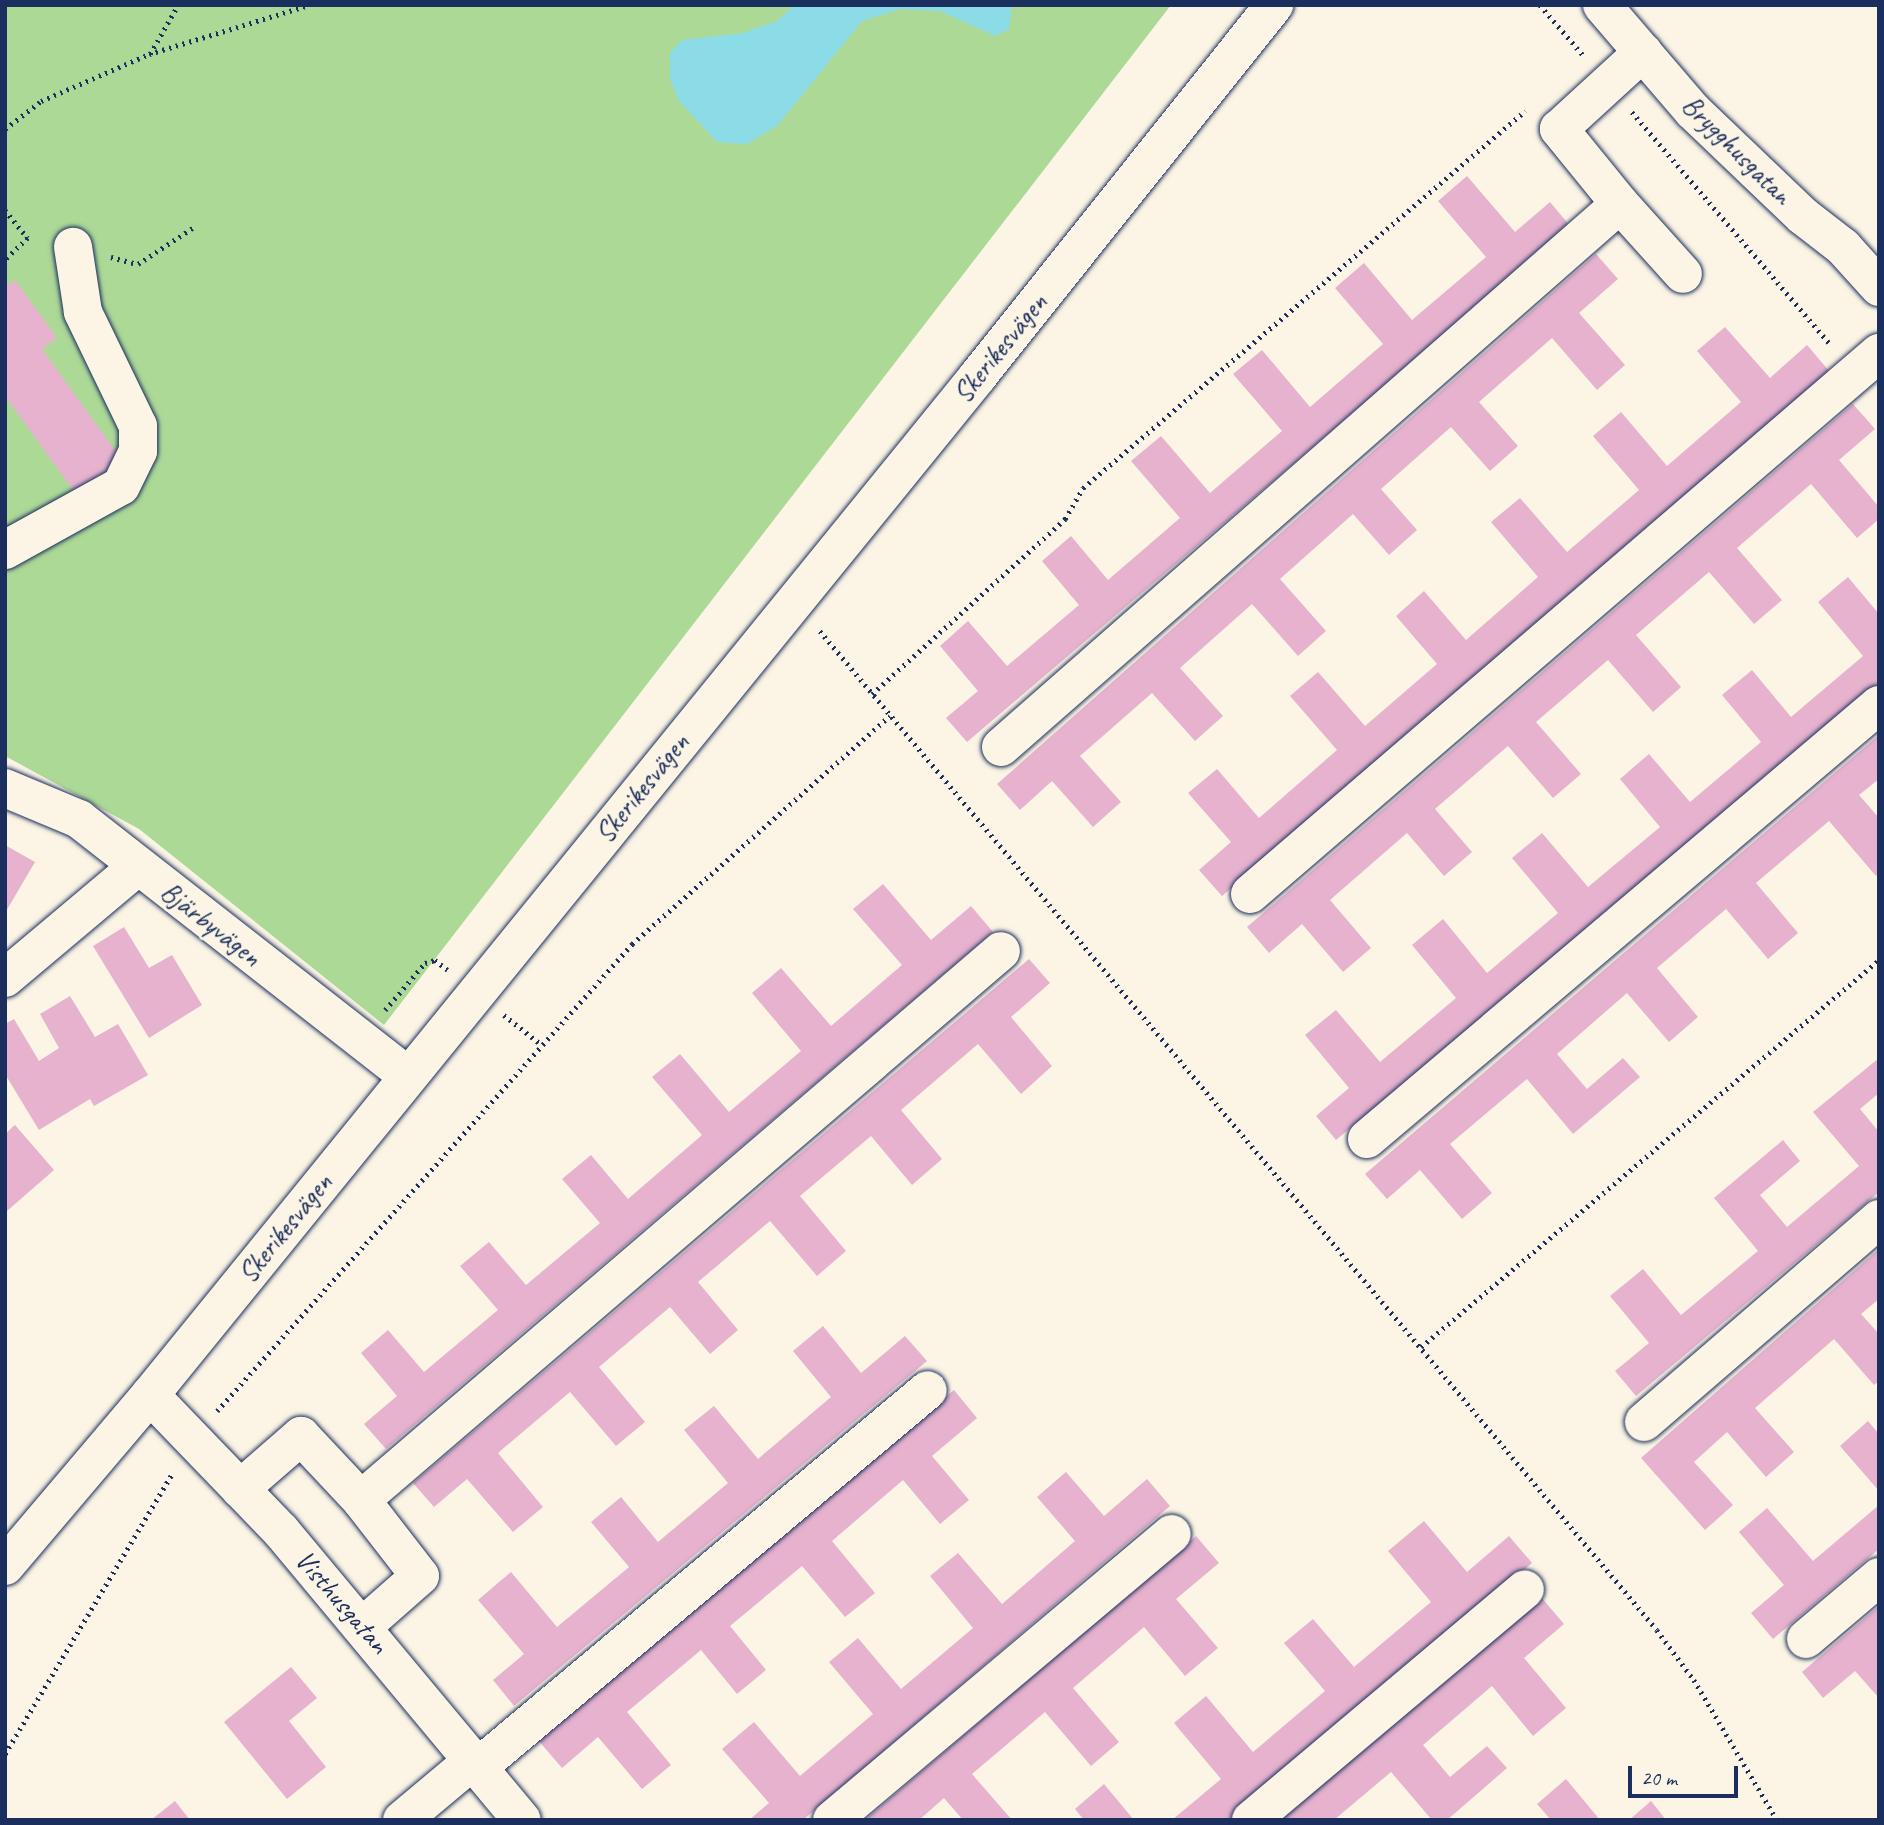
<!DOCTYPE html>
<html>
<head>
<meta charset="utf-8">
<style>
	body { margin:0 }
	#map { position:relative; width:1884px; height:1825px; overflow:hidden; background:#fcf5e5; font-family:Caveat,sans-serif }
	div>[style] { position:absolute }
	[style*='--x'] { left:calc(var(--x)*1px); top:calc(var(--y)*1px); width:calc(var(--w)*1px); rotate:calc(var(--a)*1deg) }
	.green>* { inset:0; background:#add997 }
	.water>* { inset:0; background:#8cdce8 }
	.building>* { inset:0; background:#e6b2ce }
	.path>* { height:4.5px; margin-top:-2.25px; transform-origin:0; background:repeating-linear-gradient(90deg,#1b2f5e 0 2px,transparent 0 7px) }
	.roads { filter:drop-shadow(0 0 2px #1b2f5e) drop-shadow(0 0 2px #1b2f5e) }
	.minor>* { height:38px; margin:-19px; padding:0 19px; transform-origin:19px; border-radius:19px; background:#fcf5e5 }
	span { translate:-50% -50%; white-space:nowrap; text-align:center; line-height:1.15; -webkit-text-stroke:5px #fcf5e5; paint-order:stroke }
	.street-label { font-size:28px; color:#1b2f5e }
	.frame { position:absolute; inset:0; border:7px solid #1b2f5e; pointer-events:none }
	.scale { position:absolute; left:1628px; top:1766px; width:110px; height:32px; box-sizing:border-box; border:4px solid #1b2f5e; border-top:0; padding-left:9px; font-size:21px; line-height:24px; white-space:nowrap; color:#1b2f5e; -webkit-text-stroke:5px #fcf5e5; paint-order:stroke }
</style>
</head>
<body>
<div id="map">
	<div class="green">
		<div style="clip-path:polygon(5px 5px,1171px 5px,384px 1025px,139px 829px,5px 756px)"></div>
	</div>
	<div class="water">
		<div style="clip-path:polygon(795px 5px,1011px 5px,1011px 14px,1009px 29px,995px 36px,940px 11px,901px 9px,862px 21px,777px 126px,747px 144px,717px 142px,679px 101px,670px 79px,670px 53px,682px 40px,743px 33px,777px 21px)"></div>
	</div>
	<div class="building">
		<div style="clip-path:polygon(1467px 176px,1515px 232px,1550px 202px,1571px 227px,967px 742px,946px 718px,978px 691px,940px 646px,968px 621px,1007px 666px,1079px 605px,1042px 561px,1071px 536px,1108px 580px,1180px 518px,1131px 461px,1161px 436px,1210px 493px,1282px 431px,1233px 374px,1262px 350px,1310px 407px,1383px 344px,1335px 288px,1364px 263px,1412px 320px,1486px 257px,1438px 201px)"></div>
		<div style="clip-path:polygon(1596px 254px,1618px 279px,1579px 313px,1625px 365px,1597px 390px,1552px 338px,1479px 402px,1518px 446px,1490px 471px,1451px 427px,1381px 489px,1417px 530px,1389px 555px,1353px 514px,1280px 579px,1326px 631px,1298px 656px,1252px 604px,1180px 668px,1223px 716px,1195px 741px,1152px 693px,1080px 756px,1121px 802px,1093px 827px,1052px 781px,1020px 810px,997px 784px)"></div>
		<div style="clip-path:polygon(15px 280px,57px 338px,42px 349px,122px 460px,76px 494px,5px 396px,5px 287px)"></div>
		<div style="clip-path:polygon(1725px 327px,1770px 378px,1807px 345px,1830px 372px,1222px 896px,1199px 870px,1231px 842px,1188px 793px,1217px 769px,1259px 818px,1337px 750px,1290px 696px,1318px 672px,1365px 726px,1437px 664px,1396px 616px,1424px 591px,1466px 640px,1538px 577px,1491px 522px,1520px 498px,1567px 552px,1639px 490px,1593px 436px,1621px 412px,1667px 466px,1741px 402px,1697px 351px)"></div>
		<div style="clip-path:polygon(1853px 404px,1875px 429px,1839px 460px,1879px 507px,1879px 519px,1857px 538px,1811px 484px,1737px 548px,1782px 600px,1754px 624px,1709px 572px,1636px 635px,1681px 687px,1653px 712px,1608px 660px,1536px 722px,1581px 774px,1553px 798px,1508px 746px,1435px 809px,1472px 852px,1444px 876px,1407px 833px,1330px 900px,1371px 948px,1343px 972px,1302px 924px,1269px 953px,1247px 927px)"></div>
		<div style="clip-path:polygon(1848px 577px,1879px 614px,1879px 684px,1336px 1140px,1316px 1116px,1349px 1088px,1305px 1035px,1336px 1010px,1380px 1062px,1456px 998px,1412px 945px,1443px 919px,1487px 973px,1558px 913px,1512px 858px,1542px 833px,1588px 887px,1660px 827px,1620px 779px,1649px 754px,1690px 802px,1761px 742px,1722px 695px,1752px 670px,1791px 717px,1863px 656px,1818px 602px)"></div>
		<div style="clip-path:polygon(1879px 735px,1879px 779px,1859px 795px,1879px 818px,1879px 873px,1876px 876px,1829px 821px,1756px 883px,1798px 933px,1768px 959px,1726px 909px,1657px 968px,1698px 1017px,1669px 1042px,1627px 993px,1557px 1054px,1587px 1089px,1623px 1058px,1640px 1077px,1573px 1134px,1527px 1079px,1450px 1144px,1492px 1193px,1462px 1219px,1420px 1170px,1387px 1199px,1365px 1174px)"></div>
		<div style="clip-path:polygon(5px 845px,35px 862px,5px 913px)"></div>
		<div style="clip-path:polygon(883px 884px,931px 940px,971px 906px,993px 932px,386px 1449px,364px 1424px,397px 1396px,361px 1353px,388px 1330px,424px 1372px,498px 1310px,460px 1266px,489px 1242px,526px 1285px,600px 1223px,562px 1179px,591px 1155px,628px 1199px,702px 1135px,652px 1077px,680px 1054px,729px 1112px,801px 1051px,752px 993px,781px 968px,831px 1026px,902px 965px,853px 909px)"></div>
		<div style="clip-path:polygon(124px 927px,149px 968px,172px 955px,202px 1005px,149px 1038px,93px 946px)"></div>
		<div style="clip-path:polygon(1029px 959px,1050px 983px,1011px 1017px,1052px 1066px,1021px 1094px,978px 1044px,901px 1110px,942px 1159px,912px 1185px,871px 1136px,800px 1196px,846px 1251px,817px 1276px,770px 1221px,698px 1282px,738px 1330px,710px 1354px,670px 1307px,599px 1367px,645px 1422px,616px 1446px,570px 1392px,498px 1453px,543px 1507px,513px 1532px,467px 1479px,434px 1507px,413px 1483px)"></div>
		<div style="clip-path:polygon(70px 996px,95px 1037px,118px 1024px,148px 1075px,94px 1106px,90px 1099px,39px 1130px,5px 1074px,5px 1024px,14px 1019px,39px 1061px,59px 1048px,40px 1014px)"></div>
		<div style="clip-path:polygon(1879px 1058px,1879px 1093px,1860px 1109px,1879px 1132px,1879px 1192px,1636px 1396px,1615px 1371px,1649px 1343px,1610px 1296px,1643px 1269px,1681px 1315px,1758px 1251px,1714px 1198px,1783px 1140px,1800px 1161px,1760px 1195px,1787px 1227px,1859px 1166px,1813px 1112px)"></div>
		<div style="clip-path:polygon(15px 1125px,54px 1170px,7px 1211px,5px 1134px)"></div>
		<div style="clip-path:polygon(1879px 1249px,1879px 1299px,1861px 1314px,1879px 1334px,1879px 1381px,1874px 1385px,1834px 1339px,1755px 1408px,1794px 1452px,1766px 1477px,1727px 1432px,1694px 1462px,1733px 1505px,1705px 1530px,1641px 1458px)"></div>
		<div style="clip-path:polygon(823px 1326px,861px 1373px,905px 1336px,927px 1361px,514px 1706px,493px 1680px,524px 1654px,478px 1600px,511px 1572px,557px 1627px,629px 1567px,591px 1522px,621px 1497px,658px 1542px,728px 1483px,684px 1430px,714px 1406px,758px 1459px,831px 1397px,793px 1351px)"></div>
		<div style="clip-path:polygon(954px 1390px,977px 1418px,932px 1456px,969px 1500px,940px 1524px,903px 1480px,832px 1541px,875px 1593px,845px 1617px,802px 1566px,730px 1626px,766px 1670px,737px 1694px,701px 1650px,627px 1712px,671px 1765px,642px 1789px,598px 1737px,562px 1768px,538px 1740px)"></div>
		<div style="clip-path:polygon(1868px 1421px,1879px 1434px,1879px 1491px,1840px 1446px)"></div>
		<div style="clip-path:polygon(1066px 1472px,1104px 1516px,1147px 1479px,1170px 1506px,803px 1820px,749px 1820px,769px 1803px,722px 1749px,754px 1722px,800px 1776px,873px 1714px,829px 1662px,858px 1638px,901px 1689px,973px 1628px,930px 1576px,958px 1553px,1002px 1604px,1075px 1541px,1037px 1497px)"></div>
		<div style="clip-path:polygon(1879px 1505px,1879px 1549px,1773px 1639px,1751px 1613px,1784px 1585px,1739px 1532px,1767px 1508px,1813px 1561px)"></div>
		<div style="clip-path:polygon(1424px 1521px,1467px 1572px,1509px 1536px,1532px 1563px,1228px 1820px,1172px 1820px,1221px 1779px,1174px 1723px,1206px 1696px,1253px 1752px,1325px 1691px,1284px 1643px,1313px 1619px,1354px 1667px,1431px 1602px,1388px 1551px)"></div>
		<div style="clip-path:polygon(1196px 1536px,1219px 1563px,1176px 1599px,1218px 1648px,1185px 1676px,1144px 1627px,1073px 1688px,1119px 1742px,1091px 1766px,1045px 1712px,972px 1774px,1012px 1820px,963px 1820px,944px 1798px,919px 1820px,865px 1820px)"></div>
		<div style="clip-path:polygon(1541px 1597px,1564px 1624px,1524px 1658px,1566px 1708px,1533px 1736px,1492px 1686px,1423px 1745px,1450px 1777px,1487px 1746px,1507px 1768px,1447px 1820px,1432px 1820px,1391px 1772px,1334px 1820px,1280px 1820px)"></div>
		<div style="clip-path:polygon(1879px 1606px,1879px 1698px,1855px 1671px,1823px 1698px,1802px 1672px)"></div>
		<div style="clip-path:polygon(291px 1667px,317px 1698px,289px 1721px,326px 1767px,287px 1799px,224px 1722px)"></div>
		<div style="clip-path:polygon(1566px 1779px,1600px 1820px,1551px 1820px,1537px 1804px)"></div>
		<div style="clip-path:polygon(1104px 1784px,1134px 1820px,1084px 1820px,1075px 1809px)"></div>
		<div style="clip-path:polygon(175px 1801px,190px 1820px,151px 1820px)"></div>
		<div style="clip-path:polygon(1651px 1801px,1666px 1820px,1629px 1820px)"></div>
	</div>
	<div class="path">
		<div style="--x:1540;--y:5;--w:66;--a:49.3"></div>
		<div style="--x:150;--y:54;--w:56;--a:-60.3"></div>
		<div style="--x:1632;--y:112;--w:306;--a:49.5"></div>
		<div style="--x:5;--y:129;--w:46;--a:-37.9"></div>
		<div style="--x:41;--y:101;--w:118;--a:-23.5"></div>
		<div style="--x:149;--y:54;--w:167;--a:-17"></div>
		<div style="--x:5;--y:210;--w:36;--a:51"></div>
		<div style="--x:28;--y:238;--w:32;--a:136"></div>
		<div style="--x:111;--y:257;--w:28;--a:15"></div>
		<div style="--x:138;--y:264;--w:67;--a:-33.5"></div>
		<div style="--x:820;--y:631;--w:1303;--a:50.04"></div>
		<div style="--x:1657;--y:1630;--w:62;--a:53.5"></div>
		<div style="--x:1694;--y:1680;--w:163;--a:59.3"></div>
		<div style="--x:872;--y:694;--w:261;--a:-42.2"></div>
		<div style="--x:1065;--y:519;--w:36;--a:-60"></div>
		<div style="--x:1083;--y:488;--w:581;--a:-40.46"></div>
		<div style="--x:385;--y:1010;--w:62;--a:-49.6"></div>
		<div style="--x:425;--y:963;--w:10;--a:-17"></div>
		<div style="--x:435;--y:960;--w:16;--a:38"></div>
		<div style="--x:504;--y:1015;--w:48;--a:38.3"></div>
		<div style="--x:1421;--y:1347;--w:600;--a:-40.2"></div>
		<div style="--x:217;--y:1411;--w:625;--a:-48.37"></div>
		<div style="--x:632;--y:944;--w:344;--a:-41.5"></div>
		<div style="--x:5;--y:1754;--w:328;--a:-59.2"></div>
	</div>
	<div class="roads">
		<div class="minor">
			<div style="--x:1602;--y:5;--w:140;--a:49.4"></div>
			<div style="--x:1693;--y:111;--w:152;--a:43.7"></div>
			<div style="--x:1803;--y:216;--w:51;--a:37.8"></div>
			<div style="--x:1843;--y:247;--w:54;--a:48"></div>
			<div style="--x:1620;--y:204;--w:94;--a:48"></div>
			<div style="--x:5;--y:550;--w:132;--a:-28.9"></div>
			<div style="--x:121;--y:486;--w:39;--a:-64"></div>
			<div style="--x:138;--y:451;--w:25;--a:-90"></div>
			<div style="--x:138;--y:426;--w:127;--a:-115.8"></div>
			<div style="--x:83;--y:312;--w:66;--a:-98.7"></div>
			<div style="--x:1001;--y:747;--w:823;--a:-41.26"></div>
			<div style="--x:1620;--y:204;--w:97;--a:-129.1"></div>
			<div style="--x:1559;--y:129;--w:114;--a:-42.5"></div>
			<div style="--x:5;--y:788;--w:80;--a:22.7"></div>
			<div style="--x:79;--y:819;--w:417;--a:38"></div>
			<div style="--x:1250;--y:894;--w:830;--a:-40.7"></div>
			<div style="--x:5;--y:978;--w:174;--a:-40.1"></div>
			<div style="--x:1367;--y:1139;--w:671;--a:-40.29"></div>
			<div style="--x:150;--y:1395;--w:189;--a:46.1"></div>
			<div style="--x:281;--y:1531;--w:376;--a:50.2"></div>
			<div style="--x:1644;--y:1422;--w:311;--a:-40.8"></div>
			<div style="--x:240;--y:1489;--w:81;--a:-41"></div>
			<div style="--x:301;--y:1436;--w:88;--a:46.8"></div>
			<div style="--x:361;--y:1500;--w:843;--a:-40.62"></div>
			<div style="--x:361;--y:1500;--w:96;--a:52.2"></div>
			<div style="--x:420;--y:1576;--w:76;--a:138.7"></div>
			<div style="--x:5;--y:1566;--w:224;--a:-49.7"></div>
			<div style="--x:150;--y:1395;--w:1313;--a:-50.9"></div>
			<div style="--x:978;--y:376;--w:475;--a:-51.4"></div>
			<div style="--x:1806;--y:1639;--w:96;--a:-40.3"></div>
			<div style="--x:477;--y:1768;--w:588;--a:-39.97"></div>
			<div style="--x:402;--y:1820;--w:90;--a:-40"></div>
			<div style="--x:832;--y:1820;--w:444;--a:-40.1"></div>
			<div style="--x:1251;--y:1820;--w:358;--a:-40.1"></div>
		</div>
	</div>
	<div class="street-label">
		<span style="left:1737px;top:150px;rotate:45deg">Brygghusgatan</span>
		<span style="left:1000px;top:348px;rotate:-51deg">Skerikesvägen</span>
		<span style="left:642px;top:788px;rotate:-51deg">Skerikesvägen</span>
		<span style="left:211px;top:924px;rotate:38deg">Bjärbyvägen</span>
		<span style="left:285px;top:1228px;rotate:-51deg">Skerikesvägen</span>
		<span style="left:342px;top:1602px;rotate:49deg">Visthusgatan</span>
	</div>
	<div class="frame"></div>
	<div class="scale">20 m</div>
</div>
</body>
</html>
